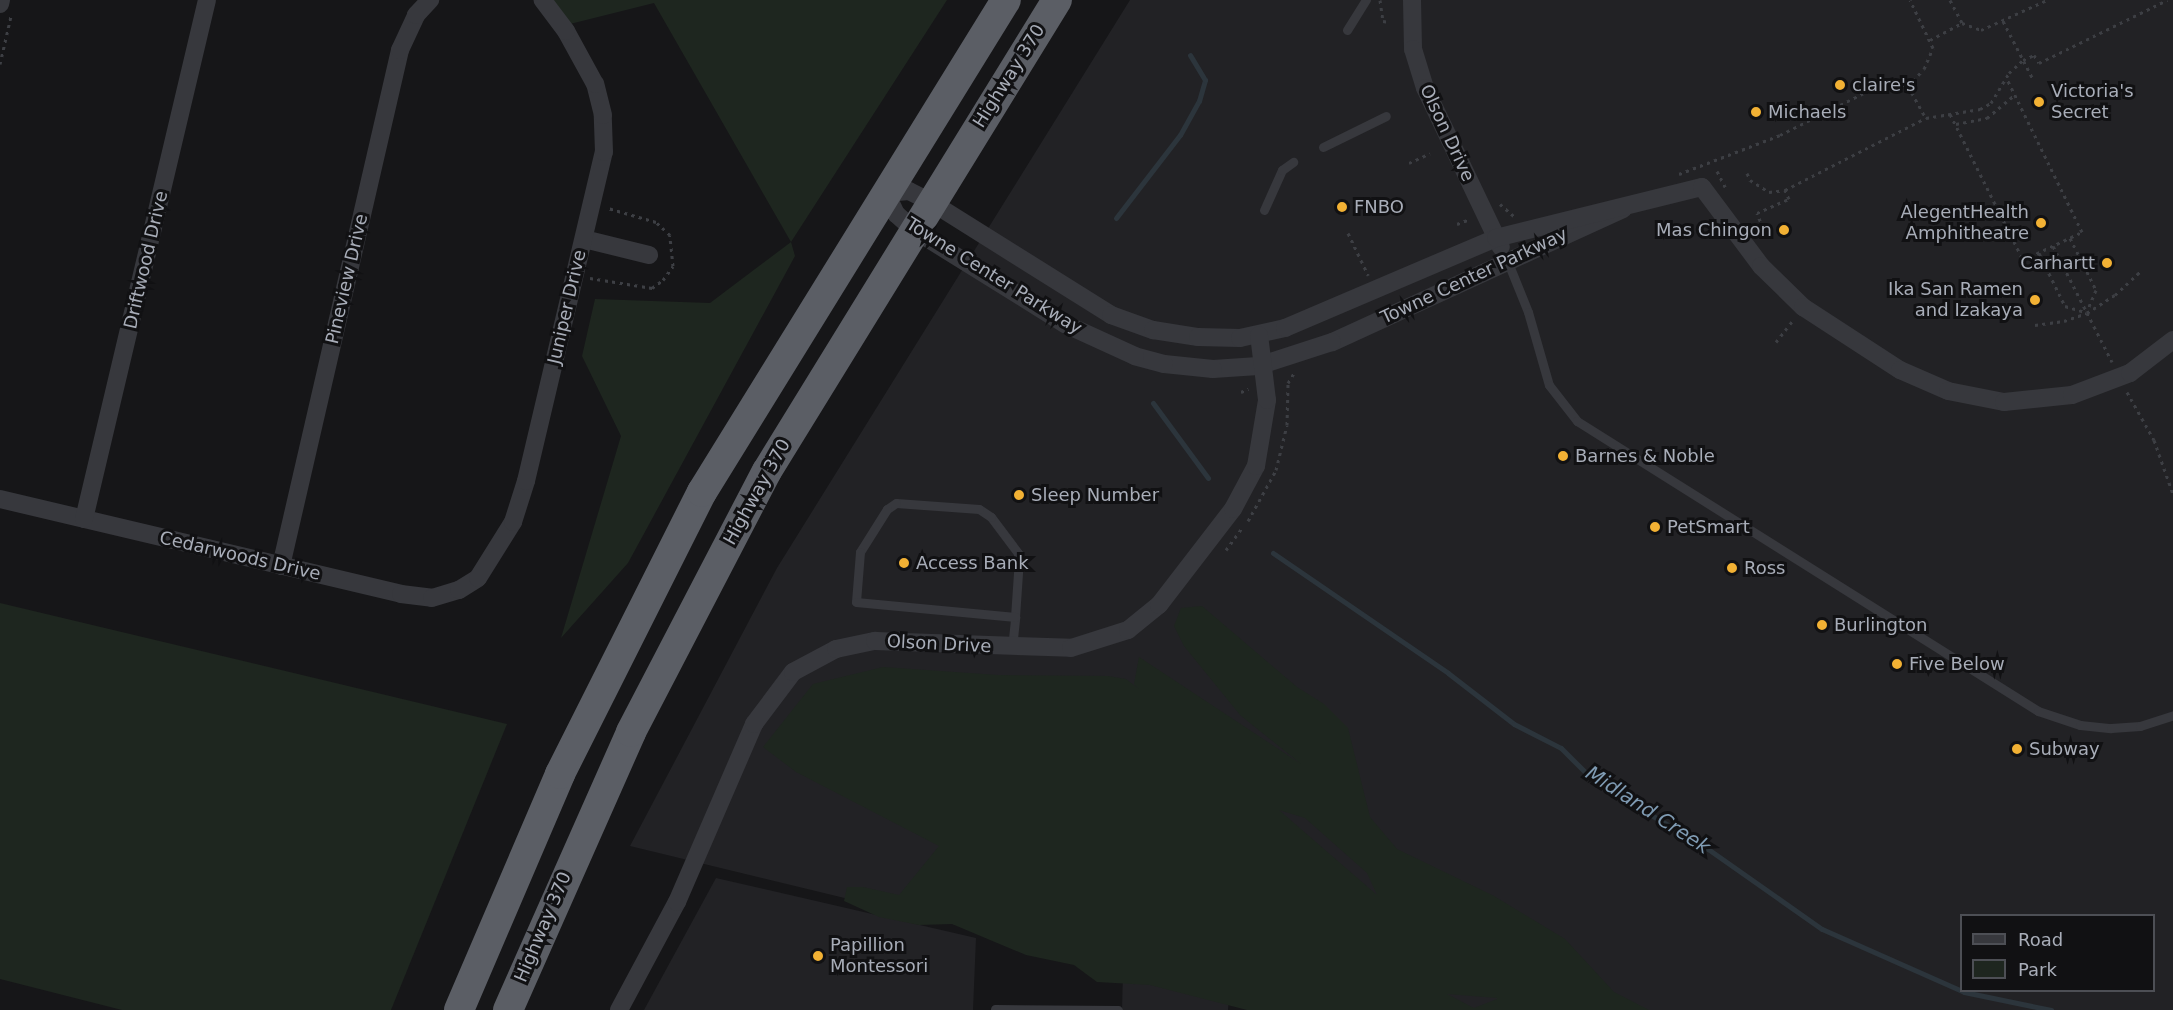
<!DOCTYPE html>
<html>
<head>
<meta charset="utf-8">
<style>
	body { margin:0 }
	#map { position:relative; width:2173px; height:1010px; overflow:hidden; background:#161618; font-family:"DejaVu Sans",sans-serif }
	div>[style] { position:absolute }
	[style*='--x'] { left:calc(var(--x)*1px); top:calc(var(--y)*1px); width:calc(var(--w)*1px); rotate:calc(var(--a)*1deg) }
	.built>* { inset:0; background:#222225 }
	.green>* { inset:0; background:#1e261f }
	.stream>* { height:5px; margin:-2.5px; padding:0 2.5px; transform-origin:2.5px; border-radius:2.5px; background:#2c353c }
	.path>* { height:3px; margin-top:-1.5px; transform-origin:0; background:repeating-linear-gradient(90deg,#3d3f44 0 3px,transparent 0 7.5px) }
	.service>* { height:9px; margin:-4.5px; padding:0 4.5px; transform-origin:4.5px; border-radius:4.5px; background:#37383d }
	.minor>* { height:18px; margin:-9px; padding:0 9px; transform-origin:9px; border-radius:9px; background:#37383d }
	.trunk>* { height:30px; margin:-15px; padding:0 15px; transform-origin:15px; border-radius:15px; background:#5b5e65 }
	.dots>* { width:16px; height:16px; translate:-50% -50%; box-sizing:border-box; border:3px solid #111113; border-radius:50% }
	span { translate:-50% -50%; white-space:nowrap; text-align:center; line-height:1.15; -webkit-text-stroke:6px #111113; paint-order:stroke }
	.street-label { font-size:18px; color:#a8adb8 }
	.poi-label { font-size:18px; color:#a8adb8 }
	.left { translate:0 -50%; text-align:left }
	.right { translate:-100% -50%; text-align:right }
	.water-label { font-size:20px; color:#7f9bb3; font-style:italic }
	.legend { position:absolute; left:1960px; top:914px; width:195px; height:78px; box-sizing:border-box; background:#111113; border:2px solid #4d4f55; margin:0; padding:8px 10px; list-style:none; font-size:18px; color:#a8adb8 }
	.legend li { display:flex; align-items:center; gap:12px; height:30px }
	.legend b { width:30px; border:2px solid #4d4f55 }
</style>
</head>
<body>
<div id="map">
	<div class="built">
		<div style="clip-path:polygon(evenodd,1130px 0,2173px 0,2173px 1010px,1307px 1010px,630px 846px,777px 568px,1130px 0,1962px 916px,2154px 916px,2154px 990px,1962px 990px,1962px 916px)"></div>
		<div style="clip-path:polygon(716px 878px,976px 938px,973px 1010px,644px 1010px)"></div>
		<div style="clip-path:polygon(1123px 972px,1229px 997px,1228px 1010px,1122px 1010px)"></div>
	</div>
	<div class="green">
		<div style="clip-path:polygon(553px 0,947px 0,791px 242px,795px 256px,628px 563px,561px 638px,621px 436px,582px 356px,595px 299px,710px 303px,791px 242px,654px 3px,570px 24px)"></div>
		<div style="clip-path:polygon(0 603px,507px 724px,391px 1010px,122px 1010px,0 979px)"></div>
		<div style="clip-path:polygon(evenodd,1202px 606px,1297px 687px,1324px 704px,1348px 728px,1370px 817px,1397px 849px,1494px 896px,1565px 939px,1614px 992px,1649px 1010px,1247px 1010px,1150px 985px,1097px 982px,1074px 965px,1026px 955px,952px 924px,919px 925px,879px 917px,844px 901px,847px 887px,863px 887px,899px 895px,939px 846px,796px 772px,763px 747px,813px 684px,883px 667px,998px 675px,1108px 676px,1126px 679px,1139px 689px,1134px 684px,1139px 657px,1301px 764px,1240px 715px,1184px 646px,1174px 626px,1181px 608px,1202px 606px,1279px 810px,1305px 818px,1367px 873px,1377px 895px,1279px 810px,1202px 606px,1447px 994px,1497px 998px,1497px 999px,1474px 1008px,1447px 994px)"></div>
	</div>
	<div class="stream">
		<div style="--x:1116;--y:218;--w:105;--a:-52.4"></div>
		<div style="--x:1180;--y:135;--w:39;--a:-61"></div>
		<div style="--x:1199;--y:101;--w:22;--a:-74"></div>
		<div style="--x:1205;--y:80;--w:29;--a:-121"></div>
		<div style="--x:1153;--y:403;--w:93;--a:53.7"></div>
		<div style="--x:1273;--y:553;--w:212;--a:34.4"></div>
		<div style="--x:1448;--y:673;--w:83;--a:37.7"></div>
		<div style="--x:1514;--y:724;--w:53;--a:27.1"></div>
		<div style="--x:1561;--y:748;--w:45;--a:45"></div>
		<div style="--x:1593;--y:780;--w:134;--a:31"></div>
		<div style="--x:1708;--y:849;--w:139;--a:35.1"></div>
		<div style="--x:1822;--y:929;--w:155;--a:23.9"></div>
		<div style="--x:1964;--y:992;--w:89;--a:11.7"></div>
	</div>
	<div class="path">
		<div style="--x:1380;--y:0;--w:21;--a:82"></div>
		<div style="--x:1383;--y:21;--w:6;--a:9"></div>
		<div style="--x:1950;--y:0;--w:26;--a:62"></div>
		<div style="--x:1962;--y:23;--w:20;--a:20"></div>
		<div style="--x:1981;--y:30;--w:72;--a:-24.4"></div>
		<div style="--x:2003;--y:21;--w:65;--a:62.7"></div>
		<div style="--x:1930;--y:40;--w:36;--a:-28"></div>
		<div style="--x:0;--y:64;--w:49;--a:-77.1"></div>
		<div style="--x:1908;--y:86;--w:23;--a:-47"></div>
		<div style="--x:1924;--y:69;--w:23;--a:-67"></div>
		<div style="--x:1933;--y:48;--w:53;--a:-115.6"></div>
		<div style="--x:1908;--y:86;--w:37;--a:61"></div>
		<div style="--x:1950;--y:114;--w:163;--a:63.4"></div>
		<div style="--x:2023;--y:260;--w:65;--a:-25.4"></div>
		<div style="--x:2082;--y:232;--w:170;--a:-116.1"></div>
		<div style="--x:1956;--y:124;--w:32;--a:-11"></div>
		<div style="--x:1987;--y:118;--w:35;--a:-40"></div>
		<div style="--x:1409;--y:163;--w:23;--a:-25"></div>
		<div style="--x:1717;--y:171;--w:18;--a:63"></div>
		<div style="--x:1747;--y:173;--w:8;--a:67"></div>
		<div style="--x:1750;--y:180;--w:22;--a:32"></div>
		<div style="--x:1769;--y:192;--w:16;--a:-7"></div>
		<div style="--x:1785;--y:190;--w:158;--a:-27.1"></div>
		<div style="--x:1926;--y:118;--w:55;--a:-9.5"></div>
		<div style="--x:1980;--y:109;--w:13;--a:-29"></div>
		<div style="--x:1991;--y:103;--w:35;--a:-59"></div>
		<div style="--x:2009;--y:73;--w:19;--a:-43"></div>
		<div style="--x:2023;--y:60;--w:12;--a:-24"></div>
		<div style="--x:2034;--y:55;--w:9;--a:58"></div>
		<div style="--x:2039;--y:63;--w:143;--a:-26.2"></div>
		<div style="--x:1679;--y:174;--w:108;--a:-21.1"></div>
		<div style="--x:1780;--y:135;--w:119;--a:-26.6"></div>
		<div style="--x:1886;--y:82;--w:22;--a:10"></div>
		<div style="--x:1500;--y:204;--w:18;--a:41"></div>
		<div style="--x:1457;--y:224;--w:14;--a:-21"></div>
		<div style="--x:1755;--y:229;--w:8;--a:-7"></div>
		<div style="--x:1763;--y:228;--w:16;--a:-112"></div>
		<div style="--x:1757;--y:213;--w:35;--a:-24"></div>
		<div style="--x:1789;--y:199;--w:10;--a:-114"></div>
		<div style="--x:1348;--y:233;--w:47;--a:64.5"></div>
		<div style="--x:2070;--y:238;--w:58;--a:63.4"></div>
		<div style="--x:2096;--y:290;--w:23;--a:113"></div>
		<div style="--x:2053;--y:246;--w:130;--a:63"></div>
		<div style="--x:2039;--y:253;--w:59;--a:63.9"></div>
		<div style="--x:2065;--y:306;--w:21;--a:17"></div>
		<div style="--x:590;--y:278;--w:63;--a:9.2"></div>
		<div style="--x:652;--y:288;--w:14;--a:-36"></div>
		<div style="--x:663;--y:280;--w:17;--a:-54"></div>
		<div style="--x:673;--y:266;--w:31;--a:-96"></div>
		<div style="--x:670;--y:235;--w:19;--a:-137"></div>
		<div style="--x:656;--y:222;--w:50;--a:-163.7"></div>
		<div style="--x:2035;--y:325;--w:29;--a:-8"></div>
		<div style="--x:2064;--y:321;--w:24;--a:-19"></div>
		<div style="--x:2087;--y:313;--w:33;--a:-33"></div>
		<div style="--x:2115;--y:295;--w:34;--a:-43"></div>
		<div style="--x:1776;--y:342;--w:28;--a:-52"></div>
		<div style="--x:1241;--y:392;--w:8;--a:-23"></div>
		<div style="--x:2127;--y:392;--w:55;--a:60.6"></div>
		<div style="--x:2154;--y:440;--w:57;--a:70.6"></div>
		<div style="--x:1248;--y:521;--w:58;--a:-61.2"></div>
		<div style="--x:1276;--y:470;--w:46;--a:-76.3"></div>
		<div style="--x:1287;--y:425;--w:42;--a:-88.6"></div>
		<div style="--x:1288;--y:383;--w:12;--a:-59"></div>
		<div style="--x:1226;--y:550;--w:27;--a:-54"></div>
	</div>
	<div class="service">
		<div style="--x:1347;--y:30;--w:36;--a:-58"></div>
		<div style="--x:1323;--y:147;--w:70;--a:-26.2"></div>
		<div style="--x:1264;--y:210;--w:44;--a:-65.8"></div>
		<div style="--x:1282;--y:170;--w:14;--a:-36"></div>
		<div style="--x:1507;--y:260;--w:56;--a:68"></div>
		<div style="--x:1528;--y:312;--w:76;--a:74"></div>
		<div style="--x:1549;--y:385;--w:46;--a:52.1"></div>
		<div style="--x:1577;--y:421;--w:545;--a:32.17"></div>
		<div style="--x:2038;--y:711;--w:44;--a:18.4"></div>
		<div style="--x:2080;--y:725;--w:31;--a:6"></div>
		<div style="--x:2111;--y:728;--w:29;--a:-4"></div>
		<div style="--x:2140;--y:726;--w:35;--a:-18"></div>
		<div style="--x:1012;--y:648;--w:31;--a:-84"></div>
		<div style="--x:1015;--y:617;--w:58;--a:-86.1"></div>
		<div style="--x:1019;--y:559;--w:6;--a:-99"></div>
		<div style="--x:1018;--y:553;--w:45;--a:-126.9"></div>
		<div style="--x:991;--y:517;--w:14;--a:-146"></div>
		<div style="--x:979;--y:509;--w:83;--a:-175.9"></div>
		<div style="--x:896;--y:503;--w:11;--a:146"></div>
		<div style="--x:887;--y:509;--w:51;--a:122.1"></div>
		<div style="--x:860;--y:552;--w:50;--a:94.6"></div>
		<div style="--x:856;--y:602;--w:160;--a:5.4"></div>
		<div style="--x:995;--y:1009;--w:123;--a:0.5"></div>
	</div>
	<div class="minor">
		<div style="--x:1412;--y:0;--w:49;--a:88.8"></div>
		<div style="--x:1413;--y:49;--w:41;--a:72.9"></div>
		<div style="--x:1425;--y:88;--w:176;--a:64.5"></div>
		<div style="--x:0;--y:4;--w:4;--a:-76"></div>
		<div style="--x:1623;--y:209;--w:320;--a:155.4"></div>
		<div style="--x:1332;--y:342;--w:78;--a:162"></div>
		<div style="--x:1258;--y:366;--w:45;--a:176.2"></div>
		<div style="--x:1213;--y:369;--w:49;--a:-174.2"></div>
		<div style="--x:1164;--y:364;--w:30;--a:-165"></div>
		<div style="--x:1135;--y:356;--w:77;--a:-155.4"></div>
		<div style="--x:1065;--y:324;--w:178;--a:-148.1"></div>
		<div style="--x:914;--y:230;--w:24;--a:-138"></div>
		<div style="--x:896;--y:214;--w:23;--a:-115"></div>
		<div style="--x:886;--y:193;--w:23;--a:-5"></div>
		<div style="--x:909;--y:191;--w:25;--a:27"></div>
		<div style="--x:931;--y:202;--w:213;--a:32.1"></div>
		<div style="--x:1111;--y:315;--w:45;--a:19.7"></div>
		<div style="--x:1153;--y:330;--w:46;--a:8.8"></div>
		<div style="--x:1198;--y:337;--w:42;--a:1.4"></div>
		<div style="--x:1240;--y:338;--w:46;--a:-12.5"></div>
		<div style="--x:1285;--y:328;--w:229;--a:-23.1"></div>
		<div style="--x:1496;--y:238;--w:212;--a:-13.9"></div>
		<div style="--x:1702;--y:187;--w:99;--a:53.2"></div>
		<div style="--x:1761;--y:266;--w:59;--a:44.3"></div>
		<div style="--x:1803;--y:307;--w:116;--a:33"></div>
		<div style="--x:1900;--y:370;--w:52;--a:23.6"></div>
		<div style="--x:1948;--y:391;--w:57;--a:11.1"></div>
		<div style="--x:2004;--y:402;--w:68;--a:-5.9"></div>
		<div style="--x:2072;--y:395;--w:62;--a:-20.8"></div>
		<div style="--x:2130;--y:373;--w:54;--a:-37.5"></div>
		<div style="--x:584;--y:239;--w:67;--a:13.8"></div>
		<div style="--x:0;--y:499;--w:412;--a:13.3"></div>
		<div style="--x:401;--y:594;--w:31;--a:7"></div>
		<div style="--x:432;--y:598;--w:28;--a:-17"></div>
		<div style="--x:459;--y:590;--w:22;--a:-32"></div>
		<div style="--x:478;--y:578;--w:66;--a:-58"></div>
		<div style="--x:513;--y:522;--w:43;--a:-72.4"></div>
		<div style="--x:526;--y:481;--w:338;--a:-76.7"></div>
		<div style="--x:604;--y:152;--w:37;--a:-92"></div>
		<div style="--x:603;--y:115;--w:32;--a:-104"></div>
		<div style="--x:595;--y:84;--w:60;--a:-118.7"></div>
		<div style="--x:566;--y:31;--w:39;--a:-127"></div>
		<div style="--x:84;--y:519;--w:533;--a:-76.67"></div>
		<div style="--x:281;--y:566;--w:530;--a:-77.01"></div>
		<div style="--x:400;--y:50;--w:38;--a:-65"></div>
		<div style="--x:416;--y:15;--w:21;--a:-47"></div>
		<div style="--x:619;--y:1010;--w:123;--a:-61.8"></div>
		<div style="--x:677;--y:902;--w:194;--a:-66.6"></div>
		<div style="--x:754;--y:724;--w:65;--a:-53.1"></div>
		<div style="--x:793;--y:672;--w:49;--a:-28.1"></div>
		<div style="--x:836;--y:649;--w:40;--a:-12"></div>
		<div style="--x:875;--y:641;--w:196;--a:2"></div>
		<div style="--x:1071;--y:648;--w:60;--a:-17.5"></div>
		<div style="--x:1128;--y:630;--w:40;--a:-39"></div>
		<div style="--x:1159;--y:605;--w:121;--a:-52.4"></div>
		<div style="--x:1233;--y:509;--w:49;--a:-61.9"></div>
		<div style="--x:1256;--y:466;--w:67;--a:-80.5"></div>
		<div style="--x:1267;--y:400;--w:65;--a:-97"></div>
	</div>
	<div class="trunk">
		<div style="--x:459;--y:1010;--w:257;--a:-66.8"></div>
		<div style="--x:560;--y:774;--w:316;--a:-63.3"></div>
		<div style="--x:702;--y:492;--w:578;--a:-58.29"></div>
		<div style="--x:508;--y:1010;--w:304;--a:-66.1"></div>
		<div style="--x:631;--y:732;--w:294;--a:-62.5"></div>
		<div style="--x:767;--y:471;--w:553;--a:-58.38"></div>
	</div>
	<div class="dots">
		<div style="left:1840px;top:85px;background:#f2b134"></div>
		<div style="left:2039px;top:102px;background:#f2b134"></div>
		<div style="left:1756px;top:112px;background:#f2b134"></div>
		<div style="left:1342px;top:207px;background:#f2b134"></div>
		<div style="left:2041px;top:223px;background:#f2b134"></div>
		<div style="left:1784px;top:230px;background:#f2b134"></div>
		<div style="left:2107px;top:263px;background:#f2b134"></div>
		<div style="left:2035px;top:300px;background:#f2b134"></div>
		<div style="left:1563px;top:456px;background:#f2b134"></div>
		<div style="left:1019px;top:495px;background:#f2b134"></div>
		<div style="left:1655px;top:527px;background:#f2b134"></div>
		<div style="left:904px;top:563px;background:#f2b134"></div>
		<div style="left:1732px;top:568px;background:#f2b134"></div>
		<div style="left:1822px;top:625px;background:#f2b134"></div>
		<div style="left:1897px;top:664px;background:#f2b134"></div>
		<div style="left:2017px;top:749px;background:#f2b134"></div>
		<div style="left:818px;top:956px;background:#f2b134"></div>
	</div>
	<div class="street-label">
		<span style="left:1009px;top:76px;rotate:-58deg">Highway 370</span>
		<span style="left:1447px;top:133px;rotate:65deg">Olson Drive</span>
		<span style="left:146px;top:260px;rotate:-77deg">Driftwood Drive</span>
		<span style="left:994px;top:276px;rotate:32deg">Towne Center Parkway</span>
		<span style="left:1474px;top:276px;rotate:-25deg">Towne Center Parkway</span>
		<span style="left:347px;top:279px;rotate:-77deg">Pineview Drive</span>
		<span style="left:567px;top:307px;rotate:-77deg">Juniper Drive</span>
		<span style="left:757px;top:492px;rotate:-61deg">Highway 370</span>
		<span style="left:240px;top:556px;rotate:13deg">Cedarwoods Drive</span>
		<span style="left:939px;top:644px;rotate:3deg">Olson Drive</span>
		<span style="left:543px;top:927px;rotate:-67deg">Highway 370</span>
	</div>
	<div class="poi-label">
		<span class="left" style="left:1852px;top:85px">claire's</span>
		<span class="left" style="left:2051px;top:102px">Victoria's<br>Secret</span>
		<span class="left" style="left:1768px;top:112px">Michaels</span>
		<span class="left" style="left:1354px;top:207px">FNBO</span>
		<span class="right" style="left:2029px;top:223px">AlegentHealth<br>Amphitheatre</span>
		<span class="right" style="left:1772px;top:230px">Mas Chingon</span>
		<span class="right" style="left:2095px;top:263px">Carhartt</span>
		<span class="right" style="left:2023px;top:300px">Ika San Ramen<br>and Izakaya</span>
		<span class="left" style="left:1575px;top:456px">Barnes &amp; Noble</span>
		<span class="left" style="left:1031px;top:495px">Sleep Number</span>
		<span class="left" style="left:1667px;top:527px">PetSmart</span>
		<span class="left" style="left:916px;top:563px">Access Bank</span>
		<span class="left" style="left:1744px;top:568px">Ross</span>
		<span class="left" style="left:1834px;top:625px">Burlington</span>
		<span class="left" style="left:1909px;top:664px">Five Below</span>
		<span class="left" style="left:2029px;top:749px">Subway</span>
		<span class="left" style="left:830px;top:956px">Papillion<br>Montessori</span>
	</div>
	<div class="water-label">
		<span style="left:1648px;top:810px;rotate:33deg">Midland Creek</span>
	</div>
	<ul class="legend">
	<li><b style="height:8px;background:#37383d"></b>Road</li>
	<li><b style="height:16px;background:#1e261f"></b>Park</li>
	</ul>
</div>
</body>
</html>
